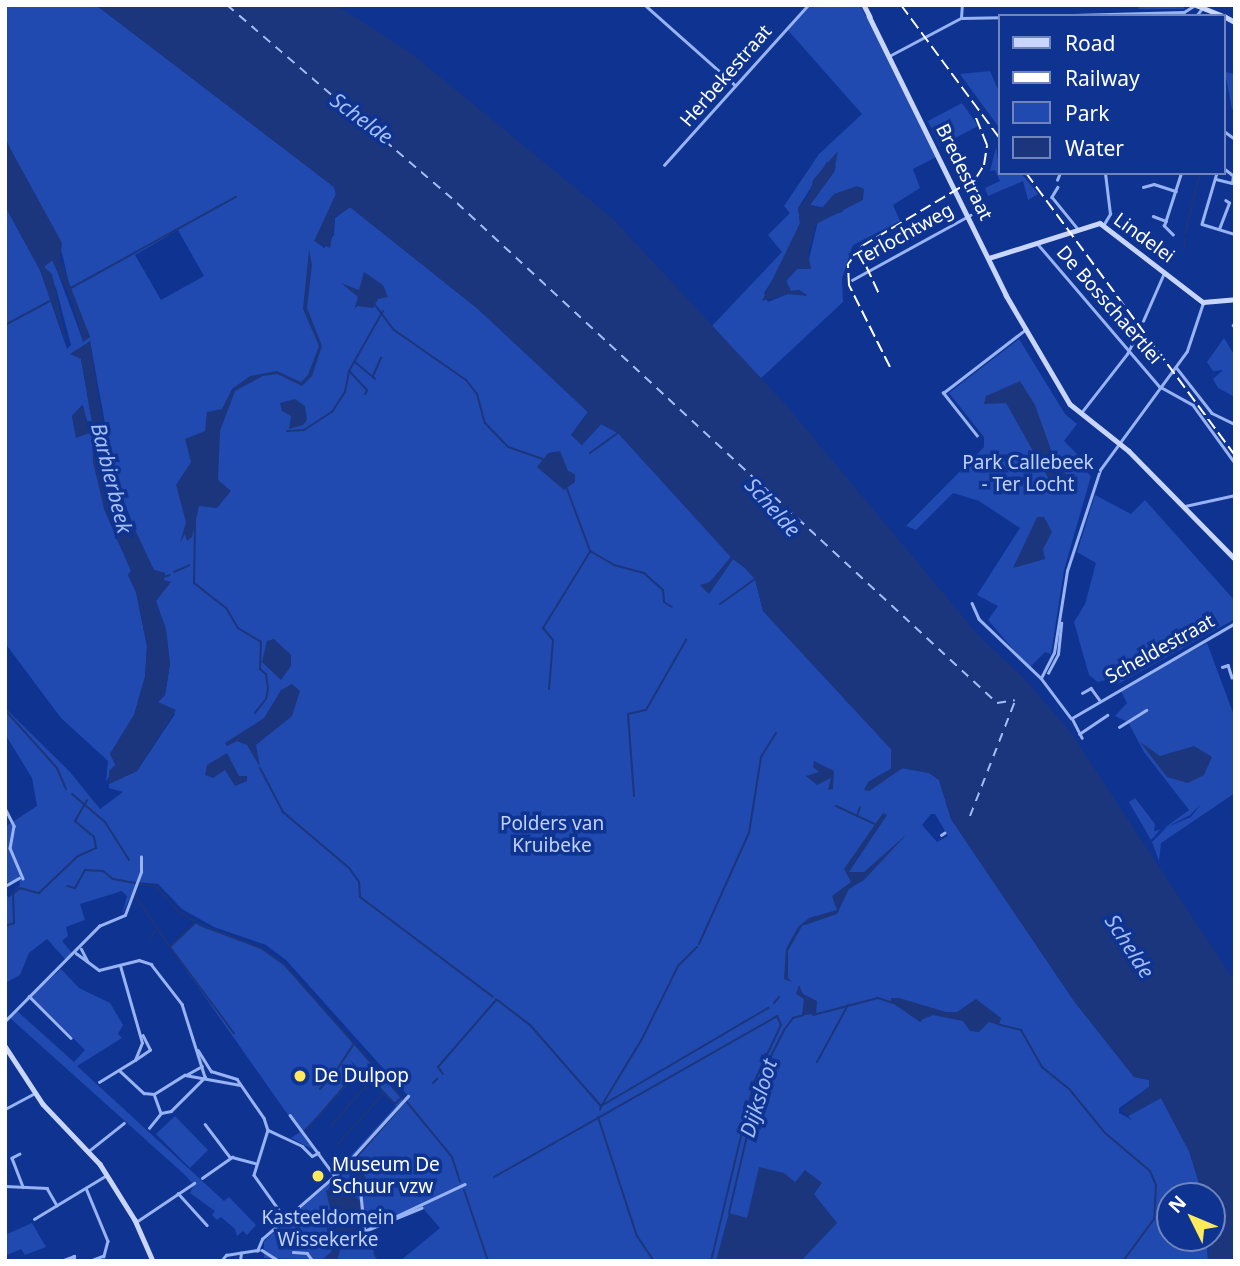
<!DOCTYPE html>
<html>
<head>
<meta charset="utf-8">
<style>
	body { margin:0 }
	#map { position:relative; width:1240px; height:1266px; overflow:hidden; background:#0f3390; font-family:"Noto Sans",sans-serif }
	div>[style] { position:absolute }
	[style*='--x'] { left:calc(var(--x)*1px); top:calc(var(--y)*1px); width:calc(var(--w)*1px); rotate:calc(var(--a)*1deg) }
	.green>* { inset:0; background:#204ab0 }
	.water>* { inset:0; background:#1b367c }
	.stream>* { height:2px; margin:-1px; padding:0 1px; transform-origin:1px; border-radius:1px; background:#1b367c }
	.ferry>* { height:2px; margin-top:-1px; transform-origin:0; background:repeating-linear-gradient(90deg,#a4befb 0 9px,transparent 0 16px) }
	.street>* { height:2.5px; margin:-1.25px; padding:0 1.25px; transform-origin:1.25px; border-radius:1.25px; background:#98b3f4 }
	.secondary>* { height:4.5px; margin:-2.25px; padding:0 2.25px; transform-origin:2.25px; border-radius:2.25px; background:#c8d6fd }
	.rail>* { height:2px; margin-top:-1px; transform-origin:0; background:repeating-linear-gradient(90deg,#fff 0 12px,transparent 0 17px) }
	.dots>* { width:19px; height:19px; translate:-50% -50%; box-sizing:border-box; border:4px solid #0f3390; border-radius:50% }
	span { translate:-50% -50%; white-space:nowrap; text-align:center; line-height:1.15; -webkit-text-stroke:7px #0f3390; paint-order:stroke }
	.street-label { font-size:19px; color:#fff }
	.park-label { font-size:19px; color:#c0d2fe }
	.poi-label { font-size:19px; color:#fff }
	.left { translate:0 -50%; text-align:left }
	.water-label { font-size:21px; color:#a4befb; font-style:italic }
	.frame { position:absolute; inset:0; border:7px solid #fff; pointer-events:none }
	.legend { position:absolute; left:998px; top:14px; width:228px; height:161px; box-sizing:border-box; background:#0f3390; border:2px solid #6f85bc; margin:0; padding:9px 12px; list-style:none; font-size:21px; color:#fff }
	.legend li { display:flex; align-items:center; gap:14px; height:35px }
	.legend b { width:35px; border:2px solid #6f85bc }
	.north { position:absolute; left:1156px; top:1182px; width:70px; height:70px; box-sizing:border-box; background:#0f3390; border:2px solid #6f85bc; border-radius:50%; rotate:313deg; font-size:19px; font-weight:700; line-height:28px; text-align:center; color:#fff }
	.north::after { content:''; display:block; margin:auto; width:24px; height:32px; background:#ffea5b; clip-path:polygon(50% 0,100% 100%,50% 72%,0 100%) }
</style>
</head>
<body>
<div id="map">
	<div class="green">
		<div style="clip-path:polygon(evenodd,5px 5px,96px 5px,334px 187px,336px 194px,315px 241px,324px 248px,334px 235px,335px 218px,350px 207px,478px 309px,588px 412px,571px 435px,582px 445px,601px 424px,618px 433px,731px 557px,710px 582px,701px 586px,709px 593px,733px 559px,744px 567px,755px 579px,763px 611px,891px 749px,891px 769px,873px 779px,869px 791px,902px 768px,929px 773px,939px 780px,951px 819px,1074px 1001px,1134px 1077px,1149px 1080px,1149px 1087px,1119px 1108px,1119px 1113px,1132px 1120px,1128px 1116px,1161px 1098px,1189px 1151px,1203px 1196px,1170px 1196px,1170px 1238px,1206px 1238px,1208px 1261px,400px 1261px,440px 1228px,421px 1206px,363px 1231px,379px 1261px,264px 1258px,264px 1241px,330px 1182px,338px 1180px,335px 1173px,396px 1106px,350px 1060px,359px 1073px,301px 1133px,314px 1150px,291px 1138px,300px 1132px,170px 947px,195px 922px,261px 948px,284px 964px,403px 1098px,408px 1096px,286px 960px,266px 945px,214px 927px,182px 909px,158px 884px,137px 882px,122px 915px,127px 896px,122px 891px,80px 904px,85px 920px,66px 927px,68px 936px,62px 941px,72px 953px,65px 959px,47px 939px,29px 953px,20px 975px,5px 983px,5px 893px,9px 898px,20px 885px,19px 878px,8px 884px,5px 879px,5px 827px,37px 806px,32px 778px,5px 734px,5px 708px,70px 772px,100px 809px,123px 792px,109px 788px,109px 784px,137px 771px,175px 714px,158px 702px,165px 695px,170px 664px,166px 630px,156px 601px,164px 573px,154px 570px,144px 553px,115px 478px,90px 341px,81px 359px,92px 422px,87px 421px,82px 405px,72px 416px,76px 437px,92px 432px,104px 509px,131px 571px,128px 575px,136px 592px,147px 646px,145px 677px,134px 715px,110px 754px,116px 766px,106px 781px,108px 761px,61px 718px,5px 643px,5px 206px,40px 270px,67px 349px,71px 345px,56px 288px,44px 266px,53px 260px,83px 341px,90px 337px,70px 288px,62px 253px,5px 138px,5px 5px,178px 230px,204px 276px,161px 300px,135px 255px,178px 230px,5px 5px,931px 814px,935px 814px,948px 836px,937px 842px,922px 825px,931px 814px)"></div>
		<div style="clip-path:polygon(evenodd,810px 5px,860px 5px,938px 156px,913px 169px,920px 188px,893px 205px,900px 221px,853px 245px,842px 278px,843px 302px,760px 379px,711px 327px,782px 252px,768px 235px,790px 213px,784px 206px,819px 154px,862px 114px,786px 28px,810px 5px,827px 162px,836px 166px,834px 172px,810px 205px,844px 211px,818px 221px,807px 268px,797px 269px,786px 281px,791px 291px,799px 290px,807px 295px,788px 294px,768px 302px,764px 293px,783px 264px,800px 223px,798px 208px,827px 162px)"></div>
		<div style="clip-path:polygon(1139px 5px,1182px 5px,1185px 9px,1139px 9px)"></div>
		<div style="clip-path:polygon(990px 71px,1000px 94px,1000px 129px,960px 74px)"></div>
		<div style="clip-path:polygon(1225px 72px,1235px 74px,1235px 111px,1232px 109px)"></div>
		<div style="clip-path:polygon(962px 103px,978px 126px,940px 146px,928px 121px)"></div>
		<div style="clip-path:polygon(996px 147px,1000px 173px,1021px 173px,1038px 194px,1028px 200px,1023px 181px,988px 196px,985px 188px,1000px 181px,995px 170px,990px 171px)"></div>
		<div style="clip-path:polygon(1224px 338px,1235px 356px,1235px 397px,1218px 388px,1213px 379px,1223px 370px,1213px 371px,1207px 362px)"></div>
		<div style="clip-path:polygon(1019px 339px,1065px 414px,1077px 424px,1064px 441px,1083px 460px,1080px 465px,1091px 476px,1064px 570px,1051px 654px,1045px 652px,1029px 668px,988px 620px,998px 606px,977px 595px,1020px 528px,979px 501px,953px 493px,916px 530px,906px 526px,984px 447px,984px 437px,949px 393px)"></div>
		<div style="clip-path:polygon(1095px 495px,1131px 514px,1145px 500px,1235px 601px,1235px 619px,1118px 684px,1113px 678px,1098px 682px,1089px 675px,1074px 622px,1085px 604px,1096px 563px,1077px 552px)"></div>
		<div style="clip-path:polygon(1207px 643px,1235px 718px,1235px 793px,1161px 843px,1159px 861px,1152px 842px,1167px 827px,1191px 817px,1201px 804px,1190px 815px,1163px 829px,1189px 810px,1144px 752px,1128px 722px,1115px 716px,1127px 703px,1120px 689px)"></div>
		<div style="clip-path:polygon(1135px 798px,1155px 824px,1154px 831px,1160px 830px,1151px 840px,1129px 802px)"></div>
		<div style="clip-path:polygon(61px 969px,79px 988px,110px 1003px,123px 1025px,118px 1034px,122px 1038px,77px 1066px,224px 1201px,229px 1197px,256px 1225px,247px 1235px,243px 1231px,237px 1236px,235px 1229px,221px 1217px,217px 1220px,212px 1215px,215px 1211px,190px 1193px,194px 1185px,185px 1175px,10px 1018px,17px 1011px,74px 1062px,85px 1050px,31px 996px)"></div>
		<div style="clip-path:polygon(175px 1116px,208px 1150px,190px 1168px,156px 1134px)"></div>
		<div style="clip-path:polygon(32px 1223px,46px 1247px,25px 1255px,21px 1249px,5px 1256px,5px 1235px)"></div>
	</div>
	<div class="water">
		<div style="clip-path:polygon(96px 5px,336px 5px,412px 54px,612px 218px,786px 405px,979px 636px,1024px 678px,1071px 733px,1235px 982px,1235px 1261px,1208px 1261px,1212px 1196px,1203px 1196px,1189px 1151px,1161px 1098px,1128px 1116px,1122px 1110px,1149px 1087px,1149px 1080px,1134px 1077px,1074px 1001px,951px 819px,939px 780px,929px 773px,903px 768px,869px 791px,864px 790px,868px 782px,891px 769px,891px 749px,763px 611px,755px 579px,744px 567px,733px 559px,709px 594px,700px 585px,710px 582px,731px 557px,618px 433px,601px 424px,582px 445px,571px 435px,588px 412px,478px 309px,350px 207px,335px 218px,330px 248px,314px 241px,336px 194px,334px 187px)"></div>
		<div style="clip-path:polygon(5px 139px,62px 243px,60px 259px,90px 337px,83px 342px,72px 302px,52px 260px,44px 267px,52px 274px,68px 349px,40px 270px,5px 206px)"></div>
		<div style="clip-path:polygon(838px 151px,834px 172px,810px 205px,821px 209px,834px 194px,857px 186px,864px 189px,863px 200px,816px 224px,808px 253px,811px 269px,797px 269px,786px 281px,791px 291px,799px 290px,807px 296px,788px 294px,762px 301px,800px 223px,798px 208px,810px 194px,813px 180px)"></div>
		<div style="clip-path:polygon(309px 250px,312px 265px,307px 308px,322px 346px,312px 376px,302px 386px,277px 374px,263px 376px,235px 391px,220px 431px,218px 480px,231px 491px,217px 508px,199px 506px,192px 537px,187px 541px,185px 534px,180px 543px,186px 522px,176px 485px,191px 462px,185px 439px,205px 431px,207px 412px,222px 409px,232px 389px,250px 376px,277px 371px,301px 382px,308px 375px,319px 346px,303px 309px)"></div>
		<div style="clip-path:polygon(364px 272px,383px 285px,388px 297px,378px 299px,373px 308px,357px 306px,354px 310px,358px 297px,341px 283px,359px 290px)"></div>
		<div style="clip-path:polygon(90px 341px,107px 450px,123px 504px,154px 570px,165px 573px,164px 580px,171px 582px,156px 601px,166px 630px,170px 664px,165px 695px,158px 702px,176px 710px,137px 771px,109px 784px,109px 771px,116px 764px,110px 754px,134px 715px,145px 677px,147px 646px,136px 592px,128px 575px,131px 571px,104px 508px,93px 462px,92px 432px,76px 438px,72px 416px,83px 405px,87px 421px,92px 421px,81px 359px,70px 354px)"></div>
		<div style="clip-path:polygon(1020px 381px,1035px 405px,1055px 461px,1073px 482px,1069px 486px,1055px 490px,1006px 403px,984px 404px,986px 396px)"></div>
		<div style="clip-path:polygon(295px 399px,305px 406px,307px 420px,303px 425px,289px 429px,291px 416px,282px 411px,280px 403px)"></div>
		<div style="clip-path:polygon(560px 451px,568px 471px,575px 474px,575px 482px,564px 490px,537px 467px,548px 453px)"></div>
		<div style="clip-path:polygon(1037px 517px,1044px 517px,1052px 532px,1043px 549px,1045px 559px,1013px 568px)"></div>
		<div style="clip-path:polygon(274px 639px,291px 655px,291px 666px,281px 680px,262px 662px,267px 641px)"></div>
		<div style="clip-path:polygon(292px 684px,300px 691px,292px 716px,256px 745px,260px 767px,247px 745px,237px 741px,227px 746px,225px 743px,264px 718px,281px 690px)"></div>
		<div style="clip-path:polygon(1140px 742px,1160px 756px,1194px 746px,1212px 757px,1204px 775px,1188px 783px,1167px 777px)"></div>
		<div style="clip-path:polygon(227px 753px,239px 776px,247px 776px,247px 781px,235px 786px,225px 770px,213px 778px,205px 775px,207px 765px)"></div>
		<div style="clip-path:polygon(814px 761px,834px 771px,833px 789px,828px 790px,831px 778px,817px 785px,806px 776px,819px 772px,813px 767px)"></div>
		<div style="clip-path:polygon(883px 813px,887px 815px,849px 872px,864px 872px,907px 834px,864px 880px,849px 889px,837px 914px,802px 926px,788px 951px,788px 978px,792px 982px,784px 979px,786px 949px,798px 927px,809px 918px,837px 910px,832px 896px,851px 882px,844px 869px)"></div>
		<div style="clip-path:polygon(799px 985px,803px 994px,817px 1001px,816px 1014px,802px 1015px,804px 999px,796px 994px)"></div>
		<div style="clip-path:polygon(899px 998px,946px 1012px,957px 1012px,976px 999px,1001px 1018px,999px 1025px,989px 1022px,979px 1032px,970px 1031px,963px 1021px,933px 1015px,919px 1021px,891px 1002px,891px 998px)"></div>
		<div style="clip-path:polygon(759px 1167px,784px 1173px,795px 1182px,805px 1170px,822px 1183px,814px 1194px,837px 1223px,801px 1261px,716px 1261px,729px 1213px,747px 1218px)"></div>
		<div style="clip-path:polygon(361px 1171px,374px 1189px,365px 1194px,349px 1177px)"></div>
		<div style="clip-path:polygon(339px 1181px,360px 1201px,361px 1227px,376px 1252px,350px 1236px,343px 1240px,337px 1261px,321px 1261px,331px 1252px,336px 1234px,326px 1191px)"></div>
	</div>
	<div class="stream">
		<div style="--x:1185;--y:234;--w:63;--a:-76.2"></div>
		<div style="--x:1185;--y:247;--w:9;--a:-90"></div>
		<div style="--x:69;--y:289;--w:191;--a:-28.9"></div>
		<div style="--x:375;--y:305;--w:31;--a:53"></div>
		<div style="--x:394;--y:330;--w:88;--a:34.8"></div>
		<div style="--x:466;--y:380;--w:18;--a:52"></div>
		<div style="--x:477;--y:394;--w:30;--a:75"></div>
		<div style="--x:485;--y:423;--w:33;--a:46"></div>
		<div style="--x:508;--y:447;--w:36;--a:19"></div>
		<div style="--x:5;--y:325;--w:51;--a:-28.1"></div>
		<div style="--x:355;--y:362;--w:26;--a:40"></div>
		<div style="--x:373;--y:376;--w:20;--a:-66"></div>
		<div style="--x:365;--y:394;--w:4;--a:-63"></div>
		<div style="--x:367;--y:390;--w:26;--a:-133"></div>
		<div style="--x:349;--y:371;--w:69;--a:-60.5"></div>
		<div style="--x:287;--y:431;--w:17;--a:-3"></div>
		<div style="--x:304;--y:430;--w:33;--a:-33"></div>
		<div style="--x:332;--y:412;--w:24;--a:-57"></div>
		<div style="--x:345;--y:392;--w:20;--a:-79"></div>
		<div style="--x:590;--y:453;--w:34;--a:-36"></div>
		<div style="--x:567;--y:489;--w:66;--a:69.6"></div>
		<div style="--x:590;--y:551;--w:28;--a:30"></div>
		<div style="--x:614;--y:565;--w:31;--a:15"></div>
		<div style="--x:644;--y:573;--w:25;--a:42"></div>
		<div style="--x:663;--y:590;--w:12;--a:85"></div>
		<div style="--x:664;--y:602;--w:9;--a:32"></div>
		<div style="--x:195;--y:521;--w:62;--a:90.9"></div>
		<div style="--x:194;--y:583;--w:41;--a:38"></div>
		<div style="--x:226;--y:608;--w:23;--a:59"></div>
		<div style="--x:238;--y:628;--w:27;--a:31"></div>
		<div style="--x:261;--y:642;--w:27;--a:92"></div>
		<div style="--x:260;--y:669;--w:8;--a:40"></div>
		<div style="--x:266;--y:674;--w:15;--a:82"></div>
		<div style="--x:268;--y:689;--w:10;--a:101"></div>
		<div style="--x:266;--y:699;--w:18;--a:128"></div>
		<div style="--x:174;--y:572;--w:17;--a:-24"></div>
		<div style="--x:163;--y:577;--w:7;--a:-16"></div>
		<div style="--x:720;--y:604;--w:43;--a:-35.5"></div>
		<div style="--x:549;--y:689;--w:49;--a:-85.3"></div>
		<div style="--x:553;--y:640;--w:16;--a:-130"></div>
		<div style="--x:543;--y:628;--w:89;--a:-58.3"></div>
		<div style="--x:5;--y:710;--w:78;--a:48.1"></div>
		<div style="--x:57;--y:768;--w:23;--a:67"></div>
		<div style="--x:260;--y:768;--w:50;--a:62.4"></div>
		<div style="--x:283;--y:812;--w:87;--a:40.3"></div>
		<div style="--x:349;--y:868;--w:17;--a:54"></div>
		<div style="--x:359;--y:882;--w:15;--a:86"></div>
		<div style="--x:360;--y:897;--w:166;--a:36.9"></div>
		<div style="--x:72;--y:794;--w:43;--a:40.3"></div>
		<div style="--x:105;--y:822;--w:45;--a:57.7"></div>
		<div style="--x:634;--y:796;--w:82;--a:-94.2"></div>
		<div style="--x:628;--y:714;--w:18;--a:-13"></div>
		<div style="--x:646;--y:710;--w:81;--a:-60.3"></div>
		<div style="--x:836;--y:806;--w:43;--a:24.8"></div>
		<div style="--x:857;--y:816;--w:9;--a:-72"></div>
		<div style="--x:67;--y:886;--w:8;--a:14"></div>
		<div style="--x:75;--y:888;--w:21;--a:-61"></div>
		<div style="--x:85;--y:870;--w:18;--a:3"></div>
		<div style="--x:103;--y:871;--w:13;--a:39"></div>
		<div style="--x:113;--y:879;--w:45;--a:10.3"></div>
		<div style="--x:157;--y:887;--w:32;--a:49"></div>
		<div style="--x:178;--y:911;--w:26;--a:32"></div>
		<div style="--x:200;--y:925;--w:65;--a:20.7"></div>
		<div style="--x:261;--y:948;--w:28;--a:35"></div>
		<div style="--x:284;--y:964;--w:180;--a:48.6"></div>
		<div style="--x:135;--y:896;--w:62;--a:55.5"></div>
		<div style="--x:170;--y:947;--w:35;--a:-44"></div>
		<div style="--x:5;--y:926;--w:9;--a:-18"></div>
		<div style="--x:14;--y:923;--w:29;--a:-92"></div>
		<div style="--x:13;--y:894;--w:9;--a:-41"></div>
		<div style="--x:20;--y:888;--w:20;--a:15"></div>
		<div style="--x:39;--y:893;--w:54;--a:-43.5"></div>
		<div style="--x:78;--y:856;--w:20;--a:-24"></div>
		<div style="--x:96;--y:848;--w:11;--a:-100"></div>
		<div style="--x:94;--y:837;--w:25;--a:-140"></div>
		<div style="--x:75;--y:821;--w:24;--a:-60"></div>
		<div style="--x:150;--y:938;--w:9;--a:-58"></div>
		<div style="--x:699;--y:944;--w:122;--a:-65.8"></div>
		<div style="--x:749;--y:833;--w:77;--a:-81"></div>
		<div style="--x:761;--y:757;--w:28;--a:-58"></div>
		<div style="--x:170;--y:947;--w:72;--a:53.4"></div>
		<div style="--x:496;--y:999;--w:43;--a:37.4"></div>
		<div style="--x:530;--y:1025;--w:108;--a:48.8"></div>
		<div style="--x:601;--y:1106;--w:4;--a:104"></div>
		<div style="--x:774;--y:1003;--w:8;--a:-50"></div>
		<div style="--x:214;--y:1006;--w:34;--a:54"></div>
		<div style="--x:813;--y:1015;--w:67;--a:-14.7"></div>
		<div style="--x:878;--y:998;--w:20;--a:18"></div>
		<div style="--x:897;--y:1004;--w:29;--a:36"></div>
		<div style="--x:997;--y:1024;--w:25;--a:14"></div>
		<div style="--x:1021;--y:1030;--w:43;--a:60.4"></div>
		<div style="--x:1042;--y:1067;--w:36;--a:39"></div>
		<div style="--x:1070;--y:1090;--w:55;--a:50.9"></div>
		<div style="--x:1105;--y:1133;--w:59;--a:40.2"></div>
		<div style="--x:1150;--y:1171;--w:15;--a:67"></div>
		<div style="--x:1156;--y:1185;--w:34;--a:93"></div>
		<div style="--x:1154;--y:1219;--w:52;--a:126.4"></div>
		<div style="--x:817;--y:1062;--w:65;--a:-61.5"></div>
		<div style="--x:338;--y:1068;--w:30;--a:-57"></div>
		<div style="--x:360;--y:1068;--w:50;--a:45.8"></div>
		<div style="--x:395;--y:1104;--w:8;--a:-45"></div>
		<div style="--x:443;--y:1074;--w:9;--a:-126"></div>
		<div style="--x:438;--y:1067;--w:89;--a:-49.1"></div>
		<div style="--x:433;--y:1083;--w:6;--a:-45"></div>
		<div style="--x:320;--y:1089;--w:24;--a:-48"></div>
		<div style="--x:406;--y:1101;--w:72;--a:50.6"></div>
		<div style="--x:452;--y:1157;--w:26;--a:72"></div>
		<div style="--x:602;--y:1105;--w:77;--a:-58.8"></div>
		<div style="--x:642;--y:1039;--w:81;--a:-63.7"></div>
		<div style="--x:678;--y:966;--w:27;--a:-45"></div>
		<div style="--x:601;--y:1106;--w:194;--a:-30.4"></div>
		<div style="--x:598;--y:1117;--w:125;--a:71.9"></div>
		<div style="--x:637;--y:1236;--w:30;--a:56"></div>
		<div style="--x:317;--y:1118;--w:49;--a:-49.1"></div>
		<div style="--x:330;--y:1127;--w:62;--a:-48.9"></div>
		<div style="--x:305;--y:1131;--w:12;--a:-48"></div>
		<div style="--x:337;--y:1145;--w:70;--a:-47.9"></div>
		<div style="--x:340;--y:1176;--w:97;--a:-48.8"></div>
		<div style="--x:494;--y:1177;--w:326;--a:-29.6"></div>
		<div style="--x:777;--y:1016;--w:10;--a:66"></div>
		<div style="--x:781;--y:1025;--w:63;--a:115.3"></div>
		<div style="--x:754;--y:1082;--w:184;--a:103.5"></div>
		<div style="--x:464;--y:1190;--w:75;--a:71.3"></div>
		<div style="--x:729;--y:1213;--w:141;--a:-76.9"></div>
		<div style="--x:761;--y:1076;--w:51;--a:-63.4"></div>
		<div style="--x:784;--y:1030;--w:15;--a:-53"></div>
		<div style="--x:793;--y:1018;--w:11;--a:-15"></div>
		<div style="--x:374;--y:1253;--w:9;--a:58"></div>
	</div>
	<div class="ferry">
		<div style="--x:227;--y:5;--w:303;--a:40.7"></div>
		<div style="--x:457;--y:203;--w:736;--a:42.8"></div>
		<div style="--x:997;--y:703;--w:18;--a:-9"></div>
		<div style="--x:970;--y:816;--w:123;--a:-68.6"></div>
	</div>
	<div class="street">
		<div style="--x:645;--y:5;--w:119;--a:41.6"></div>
		<div style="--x:1036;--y:16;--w:148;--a:-1.5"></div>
		<div style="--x:1184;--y:12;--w:13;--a:-32"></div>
		<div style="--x:1196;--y:16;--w:14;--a:-51"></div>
		<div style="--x:961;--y:18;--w:13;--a:-86"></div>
		<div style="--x:891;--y:55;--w:79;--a:-27.9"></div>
		<div style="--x:961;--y:18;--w:39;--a:-1"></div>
		<div style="--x:1224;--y:131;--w:14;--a:36"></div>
		<div style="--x:664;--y:165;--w:215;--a:-48"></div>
		<div style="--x:1217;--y:173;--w:53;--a:106.4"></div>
		<div style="--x:1202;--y:224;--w:34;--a:17"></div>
		<div style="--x:1216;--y:179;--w:16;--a:14"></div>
		<div style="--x:1232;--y:183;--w:7;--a:-82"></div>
		<div style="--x:1233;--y:176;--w:11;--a:-142"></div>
		<div style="--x:1057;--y:180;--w:8;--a:-67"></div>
		<div style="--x:1058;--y:187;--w:12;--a:121"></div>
		<div style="--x:1052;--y:197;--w:41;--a:50.9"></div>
		<div style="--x:1143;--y:187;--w:11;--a:-15"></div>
		<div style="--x:1154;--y:184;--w:23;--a:18"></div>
		<div style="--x:1153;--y:216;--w:14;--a:21"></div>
		<div style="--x:1104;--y:224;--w:12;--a:-59"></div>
		<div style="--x:1110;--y:214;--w:41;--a:-97"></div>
		<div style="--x:1219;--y:229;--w:28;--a:-69"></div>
		<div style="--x:1229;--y:203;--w:4;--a:-146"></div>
		<div style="--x:1173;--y:235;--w:13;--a:-135"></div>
		<div style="--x:1164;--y:226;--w:56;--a:-72.2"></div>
		<div style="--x:1037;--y:243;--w:188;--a:49.5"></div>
		<div style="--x:1159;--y:386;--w:39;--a:29"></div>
		<div style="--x:1193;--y:405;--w:72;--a:54.1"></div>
		<div style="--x:852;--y:280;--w:135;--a:-28.8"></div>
		<div style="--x:1143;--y:321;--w:52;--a:-66.4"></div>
		<div style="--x:1233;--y:325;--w:3;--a:45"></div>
		<div style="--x:1176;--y:367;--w:58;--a:52"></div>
		<div style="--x:1212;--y:413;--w:25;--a:26"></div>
		<div style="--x:1081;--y:413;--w:75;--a:-52.1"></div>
		<div style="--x:1127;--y:354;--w:25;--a:-63"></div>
		<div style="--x:977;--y:436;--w:55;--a:-128.3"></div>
		<div style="--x:943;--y:393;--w:105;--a:-37.6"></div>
		<div style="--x:1185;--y:506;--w:51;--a:-12.4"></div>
		<div style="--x:972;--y:603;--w:17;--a:66"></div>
		<div style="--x:979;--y:619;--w:86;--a:43.6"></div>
		<div style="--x:1041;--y:678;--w:50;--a:53.1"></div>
		<div style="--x:1222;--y:667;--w:6;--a:-18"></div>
		<div style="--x:1228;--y:665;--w:13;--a:72"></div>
		<div style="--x:1048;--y:673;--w:21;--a:-62"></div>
		<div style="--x:1058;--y:654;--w:31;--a:-84"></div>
		<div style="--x:1235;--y:676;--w:7;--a:90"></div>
		<div style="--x:1041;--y:678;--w:28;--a:-63"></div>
		<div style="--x:1054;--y:653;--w:83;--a:-81"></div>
		<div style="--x:1067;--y:571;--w:106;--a:-71.9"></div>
		<div style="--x:1100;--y:470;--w:147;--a:-53.8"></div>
		<div style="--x:1187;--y:351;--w:51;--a:-71.6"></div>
		<div style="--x:1082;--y:693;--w:10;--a:-29"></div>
		<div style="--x:1091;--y:688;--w:14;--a:54"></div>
		<div style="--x:1072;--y:718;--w:189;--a:-30.2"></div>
		<div style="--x:1072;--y:718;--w:22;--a:63"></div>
		<div style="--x:1119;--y:727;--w:32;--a:-32"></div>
		<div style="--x:1079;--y:734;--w:34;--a:-34"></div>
		<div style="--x:5;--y:808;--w:20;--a:63"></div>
		<div style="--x:14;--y:826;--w:22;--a:100"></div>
		<div style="--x:10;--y:848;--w:33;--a:67"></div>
		<div style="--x:941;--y:835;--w:4;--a:-34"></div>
		<div style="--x:5;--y:886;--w:16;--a:-30"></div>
		<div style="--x:76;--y:953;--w:14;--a:36"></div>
		<div style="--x:87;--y:961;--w:13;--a:-117"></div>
		<div style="--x:87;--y:961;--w:15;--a:37"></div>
		<div style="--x:99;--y:970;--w:41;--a:-14"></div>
		<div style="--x:139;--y:960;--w:13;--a:18"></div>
		<div style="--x:151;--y:964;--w:51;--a:52.2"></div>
		<div style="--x:182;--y:1004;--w:77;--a:72.5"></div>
		<div style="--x:29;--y:996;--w:59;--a:45"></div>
		<div style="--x:5;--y:1021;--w:134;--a:-45.3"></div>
		<div style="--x:99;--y:926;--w:28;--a:-23"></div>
		<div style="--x:125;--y:915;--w:46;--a:-69.6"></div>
		<div style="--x:141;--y:872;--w:15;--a:-90"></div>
		<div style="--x:198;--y:1050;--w:25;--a:58"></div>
		<div style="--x:211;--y:1071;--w:27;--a:17"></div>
		<div style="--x:237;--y:1079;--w:47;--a:55.3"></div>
		<div style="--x:264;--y:1118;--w:13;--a:72"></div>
		<div style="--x:268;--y:1130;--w:47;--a:107.3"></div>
		<div style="--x:254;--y:1175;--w:52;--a:54.5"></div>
		<div style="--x:135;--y:1060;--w:18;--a:-34"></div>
		<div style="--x:150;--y:1050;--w:16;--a:-117"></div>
		<div style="--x:119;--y:1070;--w:34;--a:43"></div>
		<div style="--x:144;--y:1093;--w:10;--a:6"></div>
		<div style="--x:154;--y:1094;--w:20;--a:70"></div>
		<div style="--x:186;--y:1075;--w:18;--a:-29"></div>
		<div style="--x:99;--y:1082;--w:42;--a:-31.4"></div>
		<div style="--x:135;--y:1060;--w:18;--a:-68"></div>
		<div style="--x:142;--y:1043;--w:80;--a:-105.9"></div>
		<div style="--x:154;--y:1094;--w:36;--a:-32"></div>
		<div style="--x:185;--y:1075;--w:56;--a:10.3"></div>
		<div style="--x:5;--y:1109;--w:34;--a:-28"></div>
		<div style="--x:161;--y:1113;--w:10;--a:-11"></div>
		<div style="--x:171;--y:1111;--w:48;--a:-45"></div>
		<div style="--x:290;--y:1115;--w:79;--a:53.7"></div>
		<div style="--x:337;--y:1179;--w:29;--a:34"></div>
		<div style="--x:361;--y:1195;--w:36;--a:84"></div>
		<div style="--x:205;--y:1124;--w:41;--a:52.9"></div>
		<div style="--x:149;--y:1128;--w:19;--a:-51"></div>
		<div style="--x:268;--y:1130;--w:38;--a:25"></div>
		<div style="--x:302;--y:1146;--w:14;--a:45"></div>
		<div style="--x:312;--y:1156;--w:7;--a:-27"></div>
		<div style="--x:90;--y:1150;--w:43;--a:-38.5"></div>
		<div style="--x:20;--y:1154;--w:9;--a:153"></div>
		<div style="--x:12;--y:1158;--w:31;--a:69"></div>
		<div style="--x:202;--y:1178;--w:37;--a:-35"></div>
		<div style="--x:232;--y:1157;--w:24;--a:15"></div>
		<div style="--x:5;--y:1186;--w:42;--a:2.7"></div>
		<div style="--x:47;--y:1188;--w:20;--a:60"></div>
		<div style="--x:86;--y:1188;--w:57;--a:67.5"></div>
		<div style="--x:108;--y:1241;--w:16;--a:105"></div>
		<div style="--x:104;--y:1256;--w:14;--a:159"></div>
		<div style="--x:178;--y:1193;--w:43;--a:47.8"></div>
		<div style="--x:34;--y:1219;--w:85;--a:-31.1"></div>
		<div style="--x:136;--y:1222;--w:70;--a:-33.9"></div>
		<div style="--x:365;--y:1231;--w:110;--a:-25.2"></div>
		<div style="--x:365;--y:1231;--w:61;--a:-22.3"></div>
		<div style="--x:262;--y:1250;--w:20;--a:33"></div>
		<div style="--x:257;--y:1251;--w:13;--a:-67"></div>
		<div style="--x:262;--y:1239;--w:101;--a:-41"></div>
		<div style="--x:338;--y:1173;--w:104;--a:-47.7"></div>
		<div style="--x:293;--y:1252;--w:14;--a:4"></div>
		<div style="--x:307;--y:1253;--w:10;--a:53"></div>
		<div style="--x:61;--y:1261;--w:14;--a:-21"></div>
		<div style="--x:74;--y:1256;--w:5;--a:79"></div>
		<div style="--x:221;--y:1261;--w:8;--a:-50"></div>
		<div style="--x:226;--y:1255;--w:33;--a:-9"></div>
		<div style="--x:240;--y:1261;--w:8;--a:-83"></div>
	</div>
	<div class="secondary">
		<div style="--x:864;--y:5;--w:13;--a:63"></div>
		<div style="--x:1196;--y:5;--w:29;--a:22"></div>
		<div style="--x:869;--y:16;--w:311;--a:63.8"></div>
		<div style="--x:1006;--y:295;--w:126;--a:59.6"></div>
		<div style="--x:1070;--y:404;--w:75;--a:38.5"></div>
		<div style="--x:1129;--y:451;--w:151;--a:45.5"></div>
		<div style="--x:1224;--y:16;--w:13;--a:29"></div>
		<div style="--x:989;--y:258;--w:116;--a:-17.5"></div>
		<div style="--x:1100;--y:223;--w:130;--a:37.5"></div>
		<div style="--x:1203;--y:302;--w:32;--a:-5"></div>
		<div style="--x:5;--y:1046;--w:69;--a:56.8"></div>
		<div style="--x:43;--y:1104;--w:83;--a:46.5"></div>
		<div style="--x:100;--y:1164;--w:66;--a:58"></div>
		<div style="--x:135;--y:1220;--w:45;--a:66.3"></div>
	</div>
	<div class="rail">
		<div style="--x:901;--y:5;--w:167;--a:53.5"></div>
		<div style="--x:1026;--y:173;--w:351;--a:53.5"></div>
		<div style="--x:877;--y:240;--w:28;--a:113"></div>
		<div style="--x:866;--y:266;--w:33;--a:65"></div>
		<div style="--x:890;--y:367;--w:92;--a:-116.6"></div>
		<div style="--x:849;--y:285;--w:21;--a:-93"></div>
		<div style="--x:848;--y:264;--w:23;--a:-52"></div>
		<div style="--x:862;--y:246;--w:133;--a:-30.8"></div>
		<div style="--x:976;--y:178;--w:15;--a:-58"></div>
		<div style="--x:984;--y:165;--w:20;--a:-81"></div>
		<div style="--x:987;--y:145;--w:32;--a:-112"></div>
	</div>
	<div class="dots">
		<div style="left:300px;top:1076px;background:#ffea5b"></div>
		<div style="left:318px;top:1176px;background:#ffea5b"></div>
	</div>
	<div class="street-label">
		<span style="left:726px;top:76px;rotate:-49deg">Herbekestraat</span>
		<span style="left:964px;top:172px;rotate:64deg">Bredestraat</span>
		<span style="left:904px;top:235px;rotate:-29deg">Terlochtweg</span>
		<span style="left:1144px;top:238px;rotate:36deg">Lindelei</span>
		<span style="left:1109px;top:305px;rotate:49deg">De Bosschaertlei</span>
		<span style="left:1160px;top:649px;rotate:-29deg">Scheldestraat</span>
	</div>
	<div class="park-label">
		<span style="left:1028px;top:474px">Park Callebeek<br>- Ter Locht</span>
		<span style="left:552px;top:835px">Polders van<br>Kruibeke</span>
		<span style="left:328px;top:1229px">Kasteeldomein<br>Wissekerke</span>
	</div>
	<div class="poi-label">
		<span class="left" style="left:314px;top:1076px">De Dulpop</span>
		<span class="left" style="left:332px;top:1176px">Museum De<br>Schuur vzw</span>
	</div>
	<div class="water-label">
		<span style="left:362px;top:118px;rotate:36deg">Schelde</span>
		<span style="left:112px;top:478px;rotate:76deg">Barbierbeek</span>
		<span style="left:773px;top:507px;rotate:48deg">Schelde</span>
		<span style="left:1130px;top:946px;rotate:57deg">Schelde</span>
		<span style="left:758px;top:1098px;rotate:-73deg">Dijksloot</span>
	</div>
	<div class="frame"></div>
	<ul class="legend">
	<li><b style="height:9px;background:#c8d6fd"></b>Road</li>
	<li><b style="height:9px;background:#fff"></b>Railway</li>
	<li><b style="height:19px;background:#204ab0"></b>Park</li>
	<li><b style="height:19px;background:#1b367c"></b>Water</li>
	</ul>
	<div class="north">N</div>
</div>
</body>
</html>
